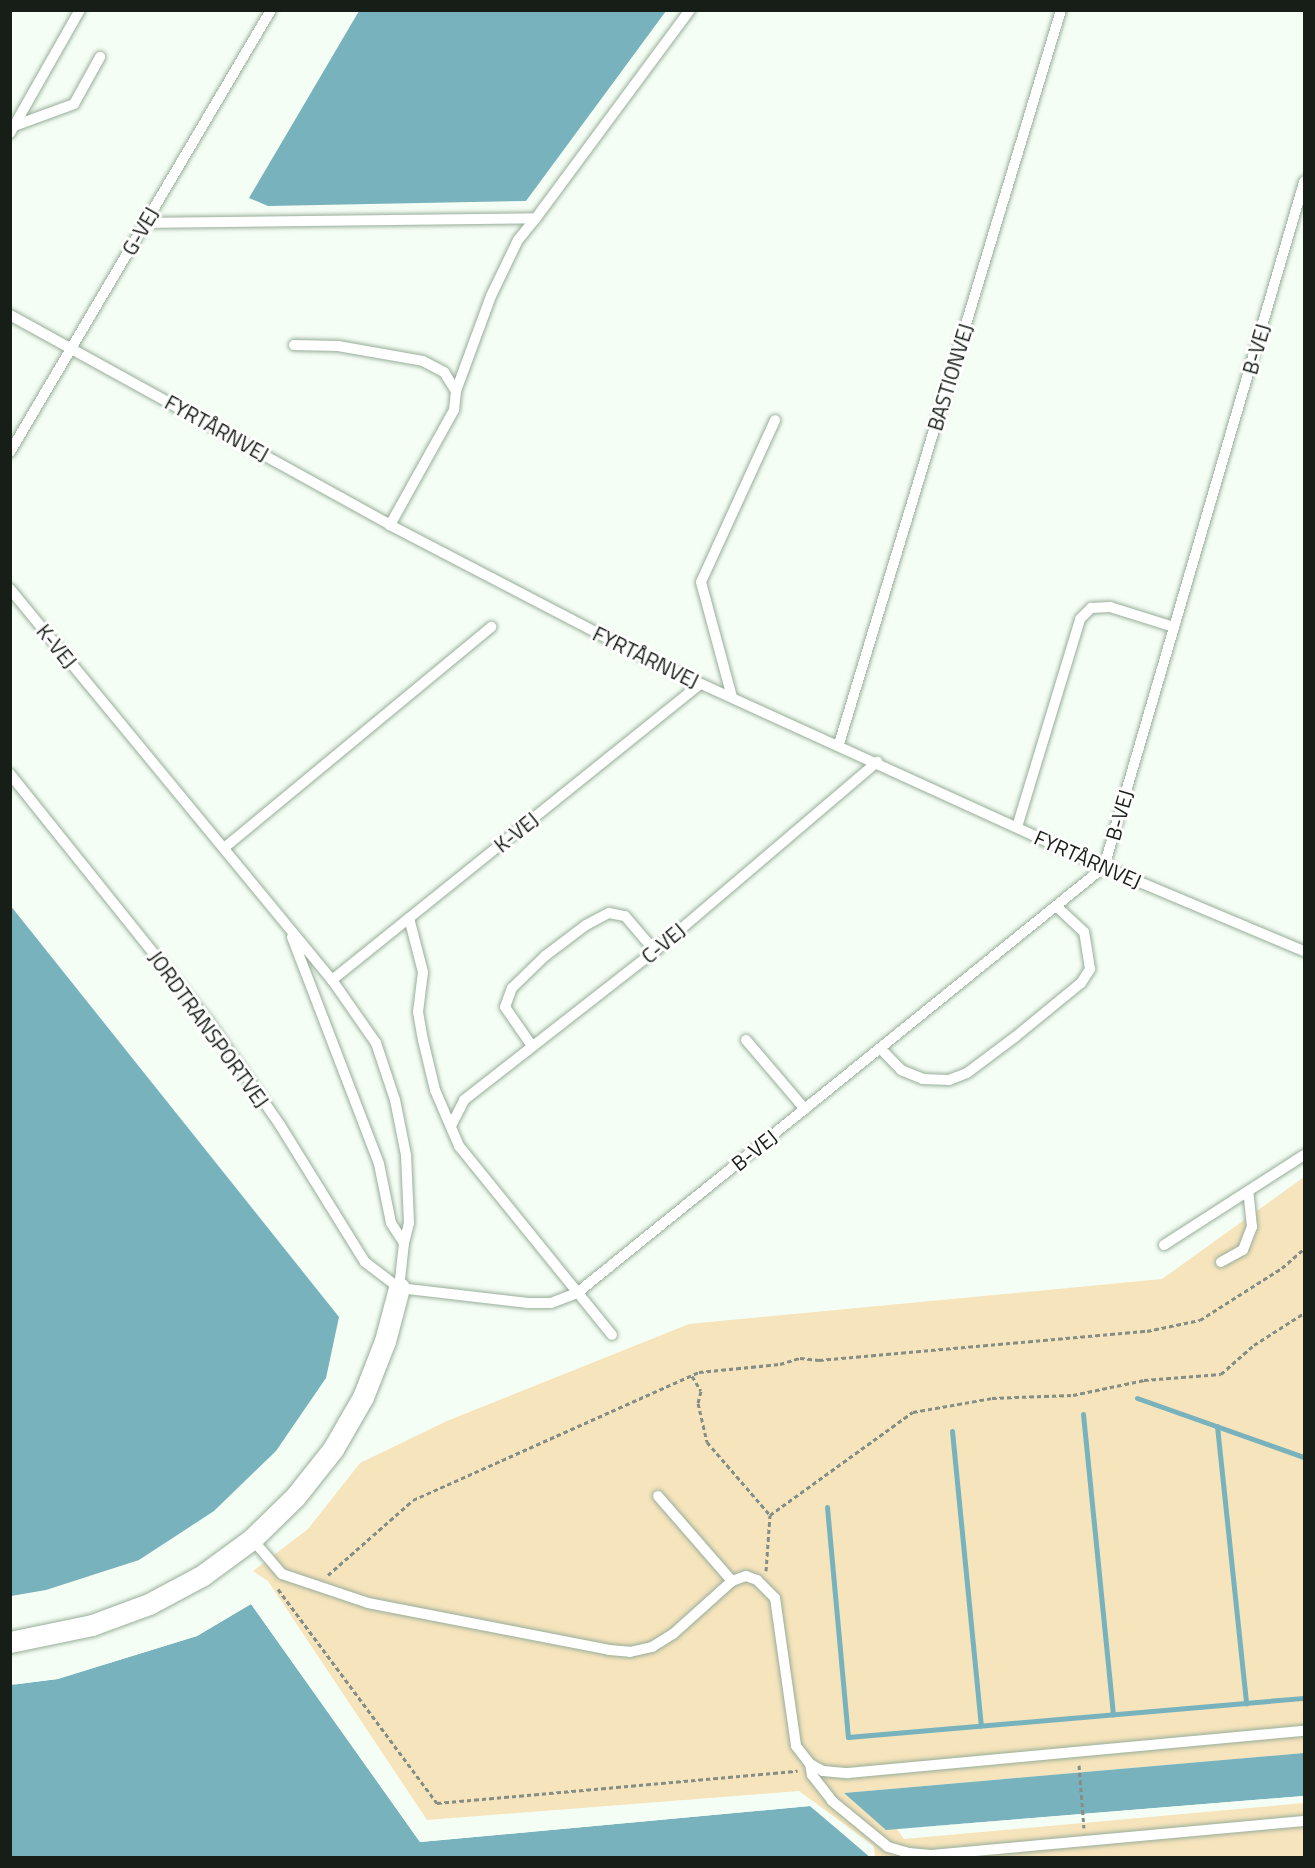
<!DOCTYPE html>
<html>
<head>
<meta charset="utf-8">
<style>
	body { margin:0 }
	#map { position:relative; width:1315px; height:1868px; overflow:hidden; background:#f5fef5; font-family:"Titillium Web",sans-serif }
	div>[style] { position:absolute }
	[style*='--x'] { left:calc(var(--x)*1px); top:calc(var(--y)*1px); width:calc(var(--w)*1px); rotate:calc(var(--a)*1deg) }
	.green>* { inset:0; background:#f6e4bc }
	.water>* { inset:0; background:#78b2bc }
	.pier>* { inset:0; background:#f5fef5 }
	.stream>* { height:5px; margin:-2.5px; padding:0 2.5px; transform-origin:2.5px; border-radius:2.5px; background:#78b2bc }
	.path>* { height:3px; margin-top:-1.5px; transform-origin:0; background:repeating-linear-gradient(90deg,#858e86 0 4.5px,transparent 0 7.5px) }
	.roads { filter:drop-shadow(0 0 2px #97ad99) drop-shadow(0 0 2px #97ad99) }
	.lane>* { height:10px; margin:-5px; padding:0 5px; transform-origin:5px; border-radius:5px; background:#fff }
	.street>* { height:21px; margin:-10.5px; padding:0 10.5px; transform-origin:10.5px; border-radius:10.5px; background:#fff }
	span { translate:-50% -50%; white-space:nowrap; text-align:center; line-height:1.15; -webkit-text-stroke:6px #fff; paint-order:stroke }
	.street-label { font-size:21px; color:#161e17 }
	.frame { position:absolute; inset:0; border:12px solid #161e17; pointer-events:none }
</style>
</head>
<body>
<div id="map">
	<div class="green">
		<div style="clip-path:polygon(1304px 1177px,1304px 1753px,844px 1793px,886px 1829px,897px 1829px,904px 1839px,1304px 1803px,1304px 1857px,875px 1857px,874px 1846px,799px 1791px,427px 1820px,268px 1581px,253px 1571px,308px 1529px,360px 1463px,447px 1421px,689px 1324px,1162px 1279px)"></div>
	</div>
	<div class="water">
		<div style="clip-path:polygon(359px 11px,359px 10px,666px 11px,526px 201px,268px 206px,249px 198px)"></div>
		<div style="clip-path:polygon(10px 905px,339px 1317px,326px 1378px,276px 1451px,214px 1511px,139px 1560px,46px 1590px,11px 1596px)"></div>
		<div style="clip-path:polygon(251px 1604px,420px 1842px,810px 1806px,868px 1852px,868px 1857px,11px 1857px,10px 1685px,58px 1679px,197px 1636px)"></div>
		<div style="clip-path:polygon(1304px 1753px,1304px 1796px,886px 1830px,844px 1793px)"></div>
	</div>
	<div class="pier">
		<div style="clip-path:polygon(251px 1601px,421px 1839px,810px 1803px,870px 1850px,871px 1858px,810px 1806px,420px 1842px,251px 1604px,197px 1636px,57px 1679px,11px 1685px,57px 1676px,196px 1633px)"></div>
		<div style="clip-path:polygon(1304px 1796px,1304px 1799px,897px 1829px)"></div>
	</div>
	<div class="stream">
		<div style="--x:1137;--y:1398;--w:177;--a:19.5"></div>
		<div style="--x:1083;--y:1414;--w:302;--a:84.3"></div>
		<div style="--x:1217;--y:1426;--w:279;--a:84"></div>
		<div style="--x:952;--y:1431;--w:296;--a:84.4"></div>
		<div style="--x:827;--y:1507;--w:231;--a:84.8"></div>
		<div style="--x:848;--y:1737;--w:458;--a:-4.9"></div>
	</div>
	<div class="path">
		<div style="--x:692;--y:1376;--w:17;--a:59"></div>
		<div style="--x:701;--y:1391;--w:12;--a:104"></div>
		<div style="--x:698;--y:1403;--w:40;--a:77"></div>
		<div style="--x:707;--y:1442;--w:96;--a:49.2"></div>
		<div style="--x:766;--y:1571;--w:56;--a:-85.9"></div>
		<div style="--x:770;--y:1515;--w:176;--a:-35.8"></div>
		<div style="--x:913;--y:1412;--w:80;--a:-10"></div>
		<div style="--x:992;--y:1398;--w:81;--a:-2.1"></div>
		<div style="--x:1073;--y:1395;--w:73;--a:-11.9"></div>
		<div style="--x:1144;--y:1380;--w:77;--a:-4.5"></div>
		<div style="--x:1221;--y:1374;--w:44;--a:-41.3"></div>
		<div style="--x:1254;--y:1345;--w:59;--a:-32.6"></div>
		<div style="--x:328;--y:1575;--w:113;--a:-41.4"></div>
		<div style="--x:413;--y:1500;--w:313;--a:-24.1"></div>
		<div style="--x:699;--y:1372;--w:81;--a:-5.6"></div>
		<div style="--x:780;--y:1364;--w:21;--a:-17"></div>
		<div style="--x:800;--y:1358;--w:19;--a:6"></div>
		<div style="--x:819;--y:1360;--w:329;--a:-5.1"></div>
		<div style="--x:1147;--y:1331;--w:54;--a:-11.7"></div>
		<div style="--x:1200;--y:1320;--w:97;--a:-32.4"></div>
		<div style="--x:1282;--y:1268;--w:29;--a:-41"></div>
		<div style="--x:278;--y:1589;--w:267;--a:53.4"></div>
		<div style="--x:437;--y:1803;--w:362;--a:-5.1"></div>
		<div style="--x:1079;--y:1765;--w:63;--a:85.5"></div>
	</div>
	<div class="roads">
		<div class="lane">
			<div style="--x:14;--y:126;--w:64;--a:-20.1"></div>
			<div style="--x:74;--y:104;--w:54;--a:-61"></div>
			<div style="--x:10;--y:133;--w:142;--a:-60.4"></div>
			<div style="--x:144;--y:223;--w:392;--a:-0.7"></div>
			<div style="--x:536;--y:218;--w:259;--a:-53.5"></div>
			<div style="--x:10;--y:315;--w:434;--a:28.9"></div>
			<div style="--x:390;--y:525;--w:294;--a:27.5"></div>
			<div style="--x:651;--y:661;--w:498;--a:24.5"></div>
			<div style="--x:1104;--y:867;--w:217;--a:22.8"></div>
			<div style="--x:294;--y:345;--w:44;--a:1.3"></div>
			<div style="--x:338;--y:346;--w:86;--a:10"></div>
			<div style="--x:423;--y:361;--w:24;--a:28"></div>
			<div style="--x:444;--y:372;--w:22;--a:58"></div>
			<div style="--x:456;--y:391;--w:19;--a:96"></div>
			<div style="--x:454;--y:410;--w:132;--a:119.1"></div>
			<div style="--x:456;--y:391;--w:101;--a:-69.8"></div>
			<div style="--x:491;--y:296;--w:62;--a:-64.3"></div>
			<div style="--x:518;--y:240;--w:28;--a:-51"></div>
			<div style="--x:10;--y:452;--w:513;--a:-59.44"></div>
			<div style="--x:10;--y:589;--w:507;--a:50.53"></div>
			<div style="--x:732;--y:697;--w:119;--a:-105.1"></div>
			<div style="--x:701;--y:582;--w:178;--a:-65.4"></div>
			<div style="--x:839;--y:744;--w:767;--a:-73.17"></div>
			<div style="--x:10;--y:774;--w:317;--a:51.3"></div>
			<div style="--x:208;--y:1021;--w:126;--a:55.3"></div>
			<div style="--x:280;--y:1125;--w:161;--a:58.2"></div>
			<div style="--x:365;--y:1262;--w:43;--a:37.4"></div>
			<div style="--x:1017;--y:827;--w:217;--a:-73.1"></div>
			<div style="--x:1080;--y:619;--w:16;--a:-45"></div>
			<div style="--x:1091;--y:608;--w:19;--a:-3"></div>
			<div style="--x:1110;--y:607;--w:67;--a:17.4"></div>
			<div style="--x:224;--y:848;--w:347;--a:-39.6"></div>
			<div style="--x:409;--y:918;--w:56;--a:75.5"></div>
			<div style="--x:423;--y:972;--w:40;--a:97.1"></div>
			<div style="--x:418;--y:1012;--w:28;--a:80"></div>
			<div style="--x:423;--y:1040;--w:51;--a:76.5"></div>
			<div style="--x:435;--y:1090;--w:61;--a:66.8"></div>
			<div style="--x:459;--y:1146;--w:243;--a:51"></div>
			<div style="--x:292;--y:937;--w:243;--a:69"></div>
			<div style="--x:379;--y:1164;--w:60;--a:78.5"></div>
			<div style="--x:391;--y:1223;--w:24;--a:57"></div>
			<div style="--x:404;--y:1243;--w:45;--a:96.3"></div>
			<div style="--x:746;--y:1040;--w:91;--a:49.5"></div>
			<div style="--x:532;--y:1046;--w:47;--a:-124.7"></div>
			<div style="--x:505;--y:1007;--w:20;--a:-70"></div>
			<div style="--x:512;--y:988;--w:46;--a:-44.1"></div>
			<div style="--x:545;--y:956;--w:51;--a:-37.1"></div>
			<div style="--x:586;--y:925;--w:26;--a:-28"></div>
			<div style="--x:609;--y:913;--w:16;--a:11"></div>
			<div style="--x:625;--y:916;--w:46;--a:49.4"></div>
			<div style="--x:880;--y:1048;--w:30;--a:46"></div>
			<div style="--x:901;--y:1070;--w:24;--a:22"></div>
			<div style="--x:923;--y:1079;--w:26;--a:2"></div>
			<div style="--x:949;--y:1080;--w:19;--a:-21"></div>
			<div style="--x:967;--y:1073;--w:60;--a:-36.9"></div>
			<div style="--x:1015;--y:1037;--w:85;--a:-39.3"></div>
			<div style="--x:1081;--y:983;--w:17;--a:-57"></div>
			<div style="--x:1090;--y:969;--w:37;--a:-99"></div>
			<div style="--x:1084;--y:932;--w:38;--a:-137"></div>
			<div style="--x:452;--y:1124;--w:27;--a:-63"></div>
			<div style="--x:464;--y:1100;--w:242;--a:-38"></div>
			<div style="--x:655;--y:951;--w:292;--a:-40.4"></div>
			<div style="--x:404;--y:1243;--w:21;--a:-76"></div>
			<div style="--x:409;--y:1223;--w:68;--a:-92.5"></div>
			<div style="--x:406;--y:1155;--w:56;--a:-101.3"></div>
			<div style="--x:395;--y:1100;--w:60;--a:-108.4"></div>
			<div style="--x:376;--y:1043;--w:77;--a:-124.9"></div>
			<div style="--x:332;--y:980;--w:472;--a:-38.8"></div>
			<div style="--x:1164;--y:1245;--w:166;--a:-32.7"></div>
			<div style="--x:1221;--y:1262;--w:25;--a:-29"></div>
			<div style="--x:1243;--y:1250;--w:25;--a:-69"></div>
			<div style="--x:1252;--y:1227;--w:36;--a:-96"></div>
			<div style="--x:399;--y:1288;--w:130;--a:6.6"></div>
			<div style="--x:528;--y:1303;--w:23;--a:0"></div>
			<div style="--x:551;--y:1303;--w:28;--a:-21"></div>
			<div style="--x:577;--y:1293;--w:678;--a:-38.95"></div>
			<div style="--x:1104;--y:867;--w:714;--a:-73.72"></div>
			<div style="--x:658;--y:1496;--w:113;--a:49"></div>
			<div style="--x:252;--y:1539;--w:46;--a:49.4"></div>
			<div style="--x:282;--y:1574;--w:91;--a:18.6"></div>
			<div style="--x:368;--y:1603;--w:246;--a:11"></div>
			<div style="--x:609;--y:1650;--w:21;--a:5"></div>
			<div style="--x:630;--y:1652;--w:23;--a:-13"></div>
			<div style="--x:652;--y:1647;--w:25;--a:-32"></div>
			<div style="--x:673;--y:1634;--w:79;--a:-41.9"></div>
			<div style="--x:732;--y:1581;--w:15;--a:-20"></div>
			<div style="--x:746;--y:1576;--w:12;--a:20"></div>
			<div style="--x:757;--y:1580;--w:25;--a:45"></div>
			<div style="--x:775;--y:1598;--w:149;--a:81.9"></div>
			<div style="--x:796;--y:1746;--w:23;--a:52"></div>
			<div style="--x:810;--y:1764;--w:15;--a:28"></div>
			<div style="--x:823;--y:1771;--w:25;--a:5"></div>
			<div style="--x:848;--y:1773;--w:458;--a:-5.3"></div>
			<div style="--x:810;--y:1764;--w:11;--a:80"></div>
			<div style="--x:812;--y:1775;--w:33;--a:52"></div>
			<div style="--x:832;--y:1801;--w:72;--a:39.4"></div>
			<div style="--x:888;--y:1847;--w:22;--a:16"></div>
			<div style="--x:909;--y:1853;--w:22;--a:5"></div>
			<div style="--x:931;--y:1855;--w:375;--a:-5.2"></div>
		</div>
		<div class="street">
			<div style="--x:10;--y:1642;--w:84;--a:-11.7"></div>
			<div style="--x:92;--y:1625;--w:61;--a:-20.2"></div>
			<div style="--x:149;--y:1604;--w:61;--a:-28.2"></div>
			<div style="--x:203;--y:1575;--w:61;--a:-36.3"></div>
			<div style="--x:252;--y:1539;--w:60;--a:-44.3"></div>
			<div style="--x:295;--y:1497;--w:61;--a:-51.6"></div>
			<div style="--x:333;--y:1449;--w:60;--a:-60"></div>
			<div style="--x:363;--y:1397;--w:60;--a:-68.6"></div>
			<div style="--x:385;--y:1341;--w:55;--a:-75.2"></div>
		</div>
	</div>
	<div class="street-label">
		<span style="left:140px;top:231px;rotate:-60deg">G-VEJ</span>
		<span style="left:1256px;top:349px;rotate:-74deg">B-VEJ</span>
		<span style="left:950px;top:377px;rotate:-73deg">BASTIONVEJ</span>
		<span style="left:217px;top:428px;rotate:29deg">FYRTÅRNVEJ</span>
		<span style="left:57px;top:646px;rotate:51deg">K-VEJ</span>
		<span style="left:646px;top:657px;rotate:26deg">FYRTÅRNVEJ</span>
		<span style="left:1119px;top:815px;rotate:-74deg">B-VEJ</span>
		<span style="left:516px;top:832px;rotate:-39deg">K-VEJ</span>
		<span style="left:1088px;top:859px;rotate:24deg">FYRTÅRNVEJ</span>
		<span style="left:663px;top:943px;rotate:-40deg">C-VEJ</span>
		<span style="left:209px;top:1029px;rotate:54deg">JORDTRANSPORTVEJ</span>
		<span style="left:754px;top:1150px;rotate:-39deg">B-VEJ</span>
	</div>
	<div class="frame"></div>
</div>
</body>
</html>
